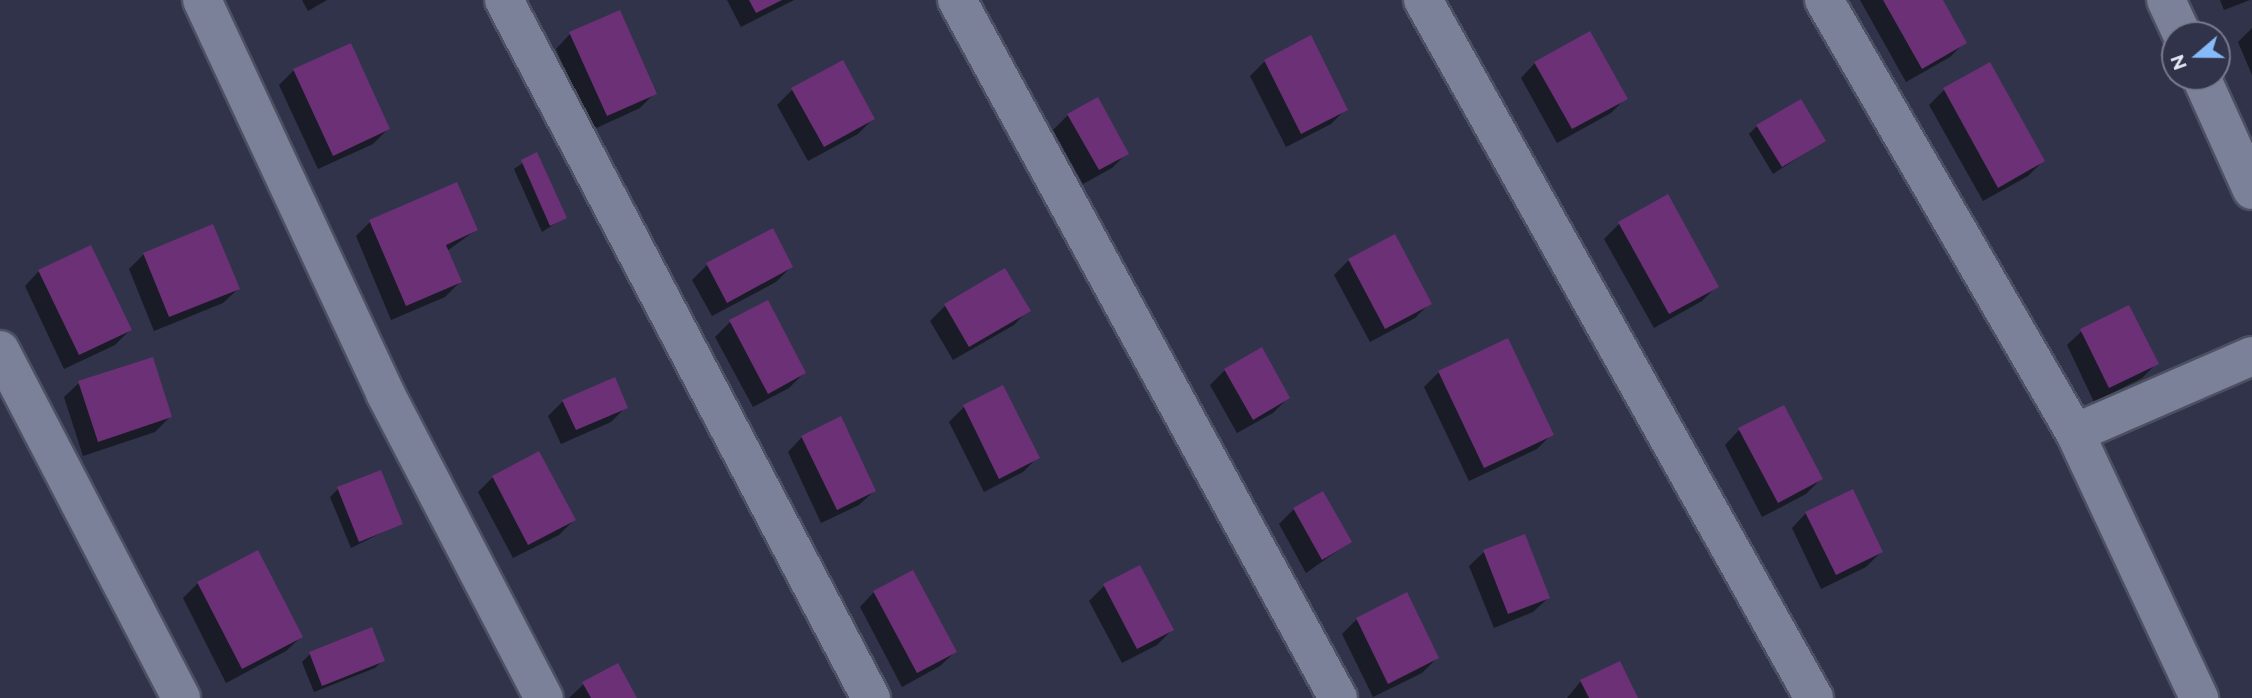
<!DOCTYPE html>
<html>
<head>
<meta charset="utf-8">
<style>
	body { margin:0 }
	#map { position:relative; width:2252px; height:698px; overflow:hidden; background:#303349; font-family:Raleway,sans-serif }
	div>[style] { position:absolute }
	.shadow>* { inset:0; background:#0007 }
	.building>* { inset:0; background:#6c3076 }
	.roads { filter:drop-shadow(2px 0 #4d5062) drop-shadow(-2px 0 #4d5062) drop-shadow(0 2px #4d5062) drop-shadow(0 -2px #4d5062) }
	.minor>* { height:38px; margin:-19px; padding:0 19px; transform-origin:19px; border-radius:19px; background:#7c819a }
	span { translate:-50% -50%; white-space:nowrap; text-align:center; line-height:1.15; -webkit-text-stroke:7px #303349; paint-order:stroke }
	.north { position:absolute; left:2161px; top:21px; width:70px; height:70px; box-sizing:border-box; background:#303349; border:2px solid #787b8e; border-radius:50%; rotate:250deg; font-size:19px; font-weight:700; line-height:28px; text-align:center; color:#e5e8f6 }
	.north::after { content:''; display:block; margin:auto; width:24px; height:32px; background:#85bbfb; clip-path:polygon(50% 0,100% 100%,50% 72%,0 100%) }
</style>
</head>
<body>
<div id="map">
	<div class="shadow">
		<i style="clip-path:polygon(302px 0,327px 0,308px 11px)"></i>
		<i style="clip-path:polygon(727px 0,794px 0,741px 27px)"></i>
		<i style="clip-path:polygon(1860px 0,1941px 0,1965px 42px,1950px 57px,1906px 82px)"></i>
		<i style="clip-path:polygon(2220px 0,2250px 0,2224px 10px)"></i>
		<i style="clip-path:polygon(2252px 28px,2252px 75px,2238px 42px)"></i>
		<i style="clip-path:polygon(570px 34px,655px 93px,640px 108px,592px 130px,556px 49px)"></i>
		<i style="clip-path:polygon(1310px 38px,1346px 109px,1331px 124px,1286px 147px,1250px 76px,1265px 61px)"></i>
		<i style="clip-path:polygon(1535px 63px,1625px 99px,1611px 113px,1557px 143px,1521px 78px)"></i>
		<i style="clip-path:polygon(1989px 64px,2043px 161px,2028px 176px,1983px 201px,1929px 105px,1944px 90px)"></i>
		<i style="clip-path:polygon(294px 70px,388px 129px,373px 144px,318px 169px,279px 85px)"></i>
		<i style="clip-path:polygon(792px 90px,873px 119px,858px 134px,808px 161px,777px 105px)"></i>
		<i style="clip-path:polygon(1068px 115px,1127px 153px,1112px 168px,1083px 184px,1053px 130px)"></i>
		<i style="clip-path:polygon(1757px 126px,1824px 141px,1773px 174px,1749px 134px)"></i>
		<i style="clip-path:polygon(536px 154px,564px 218px,542px 232px,514px 169px)"></i>
		<i style="clip-path:polygon(1667px 197px,1717px 286px,1702px 301px,1654px 328px,1604px 239px,1619px 224px)"></i>
		<i style="clip-path:polygon(370px 222px,476px 230px,447px 251px,460px 282px,445px 297px,391px 320px,356px 236px)"></i>
		<i style="clip-path:polygon(772px 231px,791px 267px,776px 282px,712px 316px,692px 280px,707px 265px)"></i>
		<i style="clip-path:polygon(144px 254px,238px 289px,223px 303px,154px 331px,129px 269px)"></i>
		<i style="clip-path:polygon(1349px 260px,1430px 303px,1415px 318px,1370px 342px,1334px 275px)"></i>
		<i style="clip-path:polygon(39px 271px,130px 330px,115px 345px,64px 369px,25px 286px)"></i>
		<i style="clip-path:polygon(945px 306px,1028px 310px,1014px 325px,953px 360px,930px 321px)"></i>
		<i style="clip-path:polygon(730px 322px,804px 373px,789px 388px,753px 407px,715px 337px)"></i>
		<i style="clip-path:polygon(2082px 331px,2157px 363px,2142px 378px,2094px 402px,2067px 345px)"></i>
		<i style="clip-path:polygon(1225px 370px,1288px 398px,1273px 413px,1237px 433px,1210px 385px)"></i>
		<i style="clip-path:polygon(1439px 372px,1552px 434px,1537px 449px,1469px 481px,1424px 387px)"></i>
		<i style="clip-path:polygon(79px 383px,170px 417px,155px 432px,83px 456px,64px 397px)"></i>
		<i style="clip-path:polygon(1002px 387px,1038px 457px,1023px 472px,984px 492px,949px 422px,964px 407px)"></i>
		<i style="clip-path:polygon(563px 401px,626px 407px,611px 422px,561px 444px,548px 416px)"></i>
		<i style="clip-path:polygon(1739px 430px,1821px 479px,1806px 494px,1762px 517px,1725px 445px)"></i>
		<i style="clip-path:polygon(802px 437px,874px 491px,859px 505px,821px 523px,788px 452px)"></i>
		<i style="clip-path:polygon(380px 472px,401px 523px,351px 548px,330px 497px,338px 489px)"></i>
		<i style="clip-path:polygon(493px 477px,574px 520px,559px 535px,513px 558px,478px 492px)"></i>
		<i style="clip-path:polygon(1294px 509px,1350px 542px,1306px 573px,1279px 524px)"></i>
		<i style="clip-path:polygon(1806px 513px,1881px 552px,1866px 567px,1821px 589px,1792px 528px)"></i>
		<i style="clip-path:polygon(1484px 552px,1548px 598px,1533px 612px,1494px 628px,1469px 566px)"></i>
		<i style="clip-path:polygon(1140px 567px,1172px 630px,1157px 645px,1122px 663px,1089px 601px,1104px 586px)"></i>
		<i style="clip-path:polygon(198px 583px,301px 637px,286px 651px,226px 683px,183px 598px)"></i>
		<i style="clip-path:polygon(874px 592px,955px 652px,940px 666px,902px 687px,860px 607px)"></i>
		<i style="clip-path:polygon(1357px 619px,1437px 658px,1422px 673px,1373px 697px,1342px 634px)"></i>
		<i style="clip-path:polygon(310px 654px,383px 660px,375px 668px,314px 692px,302px 662px)"></i>
		<i style="clip-path:polygon(1581px 681px,1636px 698px,1567px 698px)"></i>
		<i style="clip-path:polygon(584px 684px,635px 698px,569px 698px)"></i>
	</div>
	<div class="building">
		<i style="clip-path:polygon(749px 0,782px 0,756px 13px)"></i>
		<i style="clip-path:polygon(1883px 0,1943px 0,1967px 43px,1922px 69px)"></i>
		<i style="clip-path:polygon(620px 10px,657px 94px,607px 116px,569px 32px)"></i>
		<i style="clip-path:polygon(1590px 31px,1628px 99px,1572px 129px,1534px 62px)"></i>
		<i style="clip-path:polygon(1311px 35px,1348px 110px,1301px 134px,1264px 60px)"></i>
		<i style="clip-path:polygon(351px 43px,390px 129px,333px 156px,293px 69px)"></i>
		<i style="clip-path:polygon(843px 60px,875px 119px,824px 147px,791px 88px)"></i>
		<i style="clip-path:polygon(1990px 62px,2045px 161px,1998px 188px,1943px 88px)"></i>
		<i style="clip-path:polygon(1098px 97px,1129px 154px,1099px 170px,1067px 114px)"></i>
		<i style="clip-path:polygon(1801px 99px,1826px 141px,1782px 167px,1756px 125px)"></i>
		<i style="clip-path:polygon(537px 152px,567px 218px,550px 226px,521px 160px)"></i>
		<i style="clip-path:polygon(457px 182px,478px 230px,446px 245px,462px 282px,406px 306px,369px 220px)"></i>
		<i style="clip-path:polygon(1668px 194px,1719px 287px,1669px 314px,1618px 222px)"></i>
		<i style="clip-path:polygon(213px 224px,240px 289px,169px 317px,143px 253px)"></i>
		<i style="clip-path:polygon(773px 228px,793px 267px,727px 303px,706px 263px)"></i>
		<i style="clip-path:polygon(1395px 234px,1432px 304px,1385px 329px,1348px 259px)"></i>
		<i style="clip-path:polygon(91px 245px,132px 330px,79px 355px,38px 270px)"></i>
		<i style="clip-path:polygon(1005px 268px,1031px 311px,969px 347px,944px 304px)"></i>
		<i style="clip-path:polygon(768px 300px,806px 373px,768px 394px,729px 320px)"></i>
		<i style="clip-path:polygon(2129px 305px,2159px 364px,2109px 388px,2080px 329px)"></i>
		<i style="clip-path:polygon(1508px 338px,1554px 435px,1484px 468px,1438px 371px)"></i>
		<i style="clip-path:polygon(1262px 347px,1290px 398px,1253px 420px,1224px 369px)"></i>
		<i style="clip-path:polygon(153px 357px,172px 417px,98px 442px,78px 381px)"></i>
		<i style="clip-path:polygon(615px 377px,628px 408px,576px 430px,562px 400px)"></i>
		<i style="clip-path:polygon(1003px 385px,1040px 458px,999px 479px,963px 405px)"></i>
		<i style="clip-path:polygon(1784px 405px,1823px 479px,1778px 503px,1738px 428px)"></i>
		<i style="clip-path:polygon(841px 416px,876px 491px,837px 510px,801px 436px)"></i>
		<i style="clip-path:polygon(539px 451px,576px 520px,528px 545px,492px 476px)"></i>
		<i style="clip-path:polygon(381px 470px,403px 524px,359px 542px,337px 487px)"></i>
		<i style="clip-path:polygon(1853px 489px,1883px 552px,1836px 575px,1805px 512px)"></i>
		<i style="clip-path:polygon(1323px 491px,1352px 542px,1322px 560px,1293px 508px)"></i>
		<i style="clip-path:polygon(1525px 534px,1550px 598px,1508px 614px,1483px 550px)"></i>
		<i style="clip-path:polygon(258px 550px,303px 637px,242px 669px,197px 582px)"></i>
		<i style="clip-path:polygon(1140px 565px,1174px 630px,1137px 649px,1103px 584px)"></i>
		<i style="clip-path:polygon(913px 570px,957px 652px,917px 673px,873px 591px)"></i>
		<i style="clip-path:polygon(1407px 592px,1439px 658px,1388px 684px,1356px 618px)"></i>
		<i style="clip-path:polygon(372px 627px,385px 661px,322px 686px,309px 652px)"></i>
		<i style="clip-path:polygon(1620px 661px,1638px 698px,1589px 698px,1580px 680px)"></i>
		<i style="clip-path:polygon(618px 663px,637px 698px,591px 698px,582px 682px)"></i>
	</div>
	<div class="roads">
		<div class="minor">
			<i style="left:202px;top:0;width:434px;rotate:65deg"></i>
			<i style="left:385px;top:393px;width:344px;rotate:62.5deg"></i>
			<i style="left:504px;top:0;width:789px;rotate:62.27deg"></i>
			<i style="left:957px;top:0;width:795px;rotate:61.37deg"></i>
			<i style="left:1423px;top:0;width:800px;rotate:60.74deg"></i>
			<i style="left:1824px;top:0;width:500px;rotate:59.9deg"></i>
			<i style="left:2075px;top:433px;width:293px;rotate:64.9deg"></i>
			<i style="left:2166px;top:0;width:38px;rotate:65deg"></i>
			<i style="left:2201px;top:77px;width:124px;rotate:65.7deg"></i>
			<i style="left:0;top:350px;width:392px;rotate:62.5deg"></i>
			<i style="left:2075px;top:433px;width:193px;rotate:-23.5deg"></i>
		</div>
	</div>
	<div class="north">N</div>
</div>
</body>
</html>
